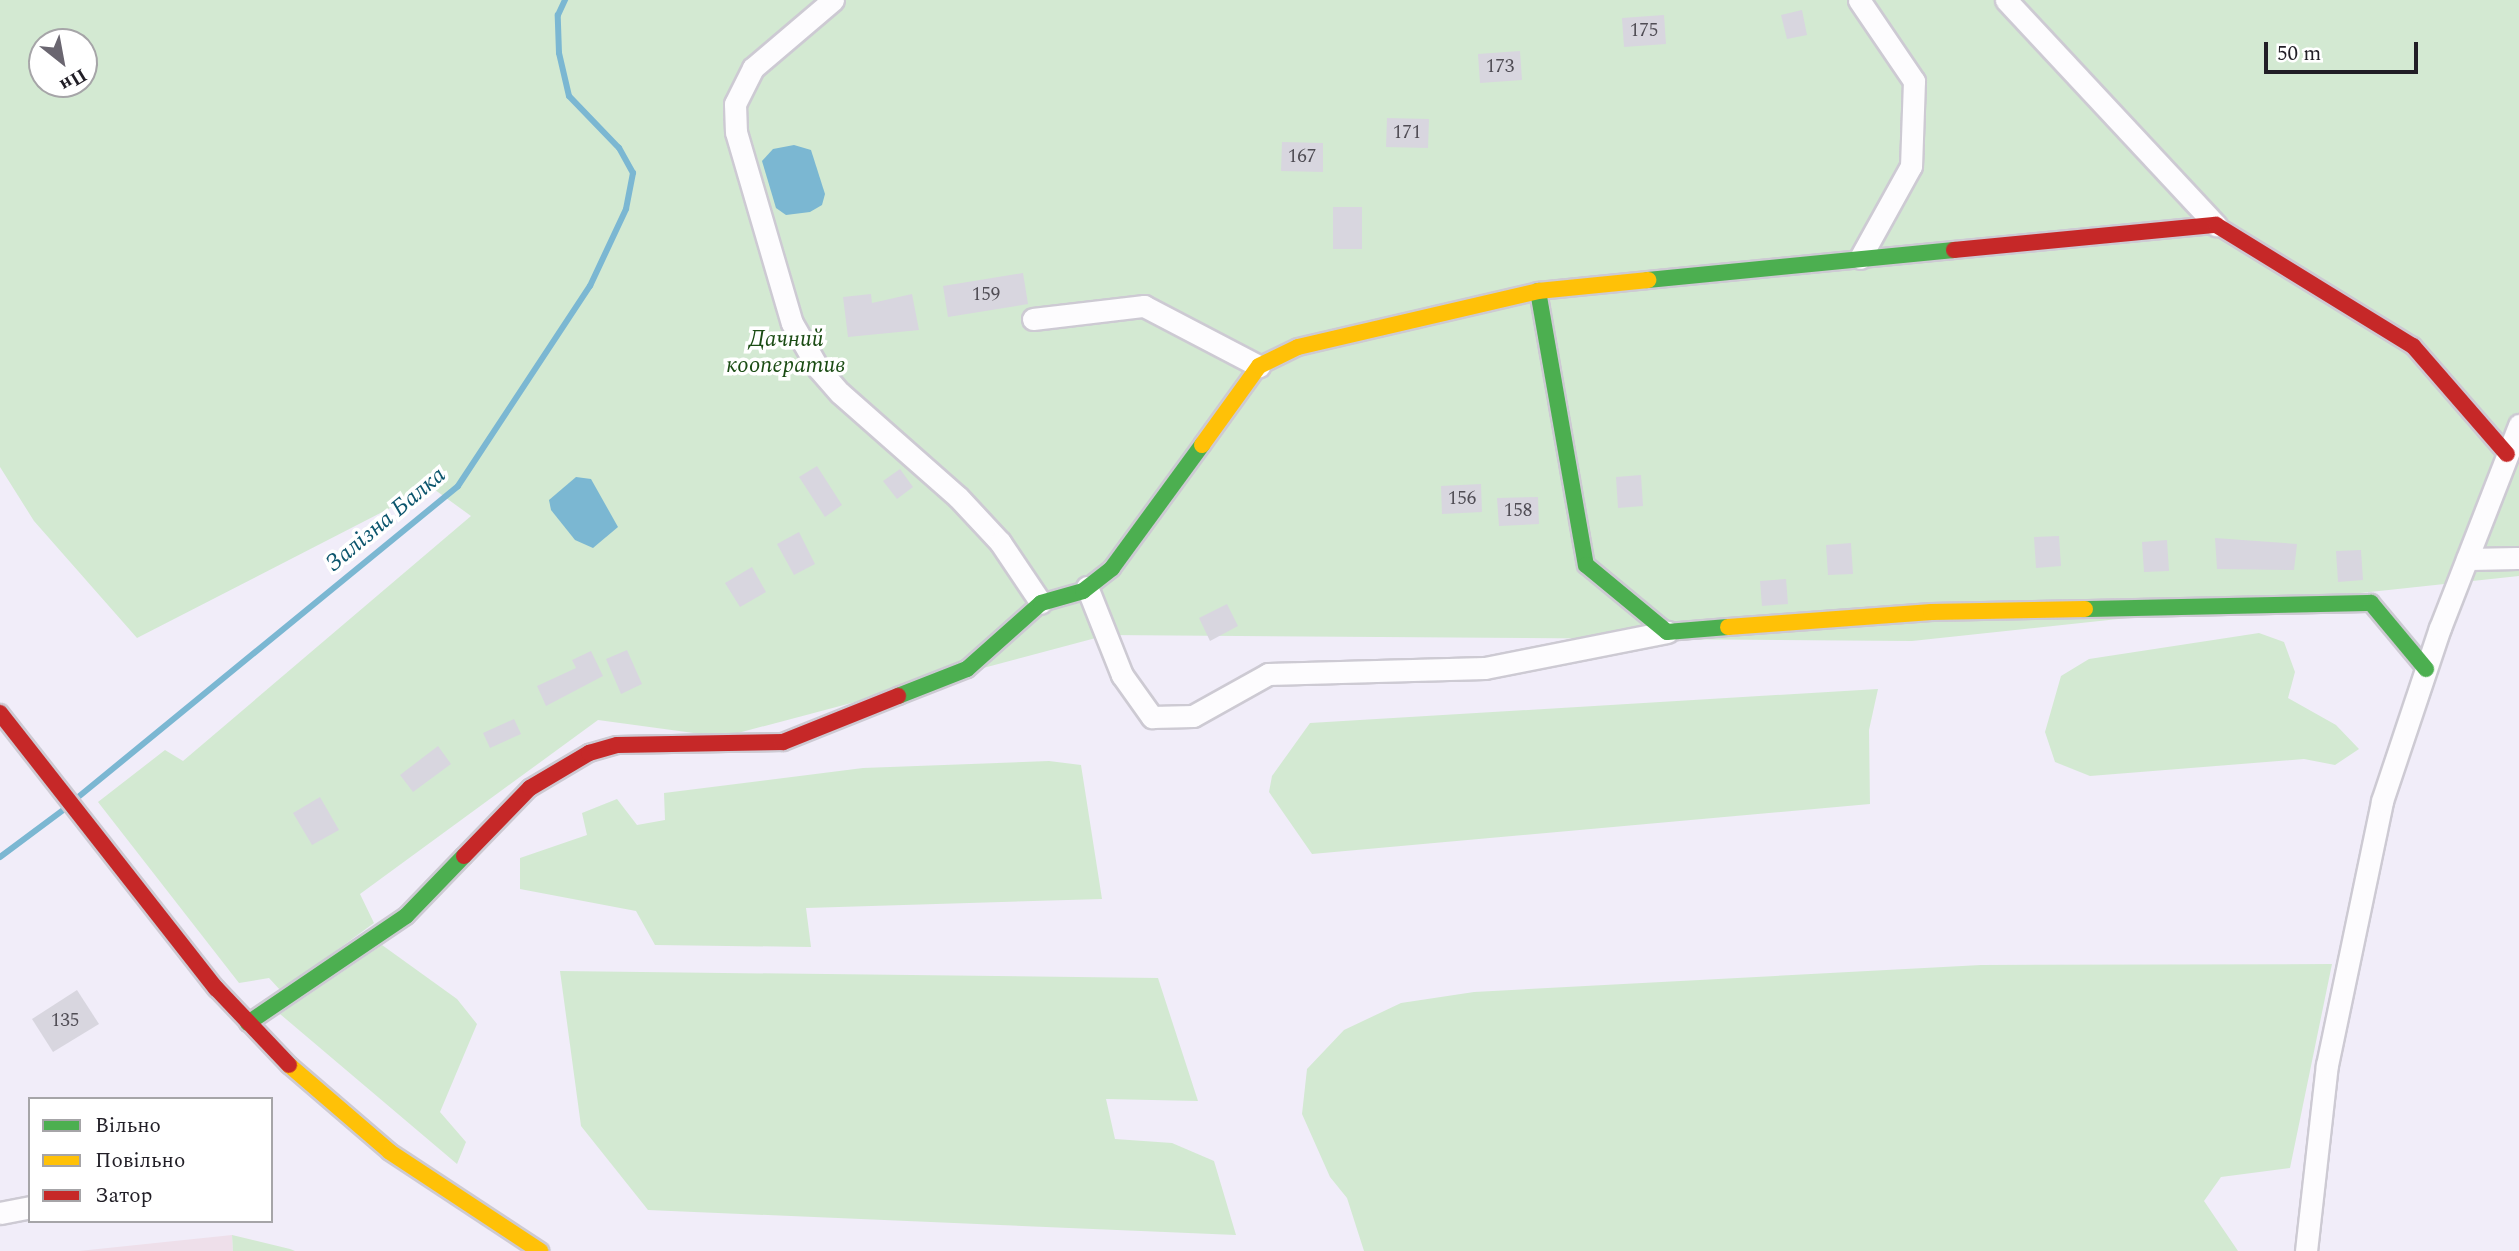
<!DOCTYPE html>
<html>
<head>
<meta charset="utf-8">
<style>
	body { margin:0 }
	#map { position:relative; width:2519px; height:1251px; overflow:hidden; background:#f1edf9; font-family:Spectral,serif }
	div>[style] { position:absolute }
	.industrial>* { inset:0; background:#eedfea }
	.green>* { inset:0; background:#d3e9d2 }
	.water>* { inset:0; background:#7bb7d2 }
	.stream>* { height:6px; margin:-3px; padding:0 3px; transform-origin:3px; border-radius:3px; background:#7bb7d2 }
	.building>* { inset:0; background:#d8d6df }
	.roads { filter:drop-shadow(2px 0 #cdcad3) drop-shadow(-2px 0 #cdcad3) drop-shadow(0 2px #cdcad3) drop-shadow(0 -2px #cdcad3) }
	.street>* { height:21px; margin:-10.5px; padding:0 10.5px; transform-origin:10.5px; border-radius:10.5px; background:#fdfcfe }
	.fast>* { height:16px; margin:-8px; padding:0 8px; transform-origin:8px; border-radius:8px; background:#4caf50 }
	.slow>* { height:16px; margin:-8px; padding:0 8px; transform-origin:8px; border-radius:8px; background:#ffc107 }
	.jam>* { height:16px; margin:-8px; padding:0 8px; transform-origin:8px; border-radius:8px; background:#c62828 }
	span { translate:-50% -50%; white-space:nowrap; text-align:center; line-height:1.15; -webkit-text-stroke:7px #fff; paint-order:stroke }
	.number-label { font-size:19px; color:#504d55 }
	.number-label span { -webkit-text-stroke-width:0 }
	.park-label { font-size:23px; color:#1b4c14; font-style:italic }
	.water-label { font-size:24px; color:#0c556d; font-style:italic }
	.legend { position:absolute; left:28px; top:1097px; width:245px; height:126px; box-sizing:border-box; background:#fff; border:2px solid #a6a5a8; margin:0; padding:9px 12px; list-style:none; font-size:21px; color:#211e26 }
	.legend li { display:flex; align-items:center; gap:14px; height:35px }
	.legend b { width:35px; border:2px solid #a6a5a8 }
	.north { position:absolute; left:28px; top:28px; width:70px; height:70px; box-sizing:border-box; background:#fff; border:2px solid #a6a5a8; border-radius:50%; rotate:149deg; font-size:19px; font-weight:700; line-height:28px; text-align:center; color:#211e26 }
	.north::after { content:''; display:block; margin:auto; width:24px; height:32px; background:#6a6670; clip-path:polygon(50% 0,100% 100%,50% 72%,0 100%) }
	.scale { position:absolute; left:2264px; top:42px; width:154px; height:32px; box-sizing:border-box; border:4px solid #211e26; border-top:0; padding-left:9px; font-size:21px; line-height:24px; white-space:nowrap; color:#211e26; -webkit-text-stroke:5px #fff; paint-order:stroke }
</style>
</head>
<body>
<div id="map">
	<div class="industrial">
		<i style="clip-path:polygon(232px 1235px,233px 1251px,79px 1251px)"></i>
	</div>
	<div class="green">
		<i style="clip-path:polygon(evenodd,0 0,2519px 0,2519px 576px,1912px 641px,1107px 635px,723px 737px,598px 720px,360px 894px,374px 923px,281px 991px,269px 978px,239px 983px,98px 802px,165px 750px,183px 761px,471px 516px,431px 487px,137px 638px,34px 521px,0 467px,0 0,42px 42px,84px 42px,84px 84px,42px 84px,42px 42px)"></i>
		<i style="clip-path:polygon(2259px 633px,2284px 642px,2295px 672px,2288px 698px,2336px 725px,2359px 749px,2335px 765px,2304px 759px,2090px 776px,2055px 762px,2045px 732px,2061px 676px,2089px 659px)"></i>
		<i style="clip-path:polygon(1878px 689px,1869px 730px,1870px 804px,1312px 854px,1269px 792px,1272px 776px,1310px 723px)"></i>
		<i style="clip-path:polygon(1049px 761px,1081px 765px,1102px 899px,806px 908px,811px 947px,655px 945px,636px 911px,520px 889px,520px 858px,587px 835px,582px 813px,617px 799px,637px 825px,665px 820px,664px 793px,863px 768px)"></i>
		<i style="clip-path:polygon(382px 945px,457px 999px,477px 1024px,440px 1112px,466px 1142px,457px 1164px,280px 1014px)"></i>
		<i style="clip-path:polygon(2332px 964px,2290px 1168px,2221px 1177px,2204px 1201px,2238px 1251px,1364px 1251px,1347px 1198px,1330px 1177px,1302px 1114px,1307px 1069px,1344px 1030px,1401px 1003px,1474px 992px,1981px 965px)"></i>
		<i style="clip-path:polygon(560px 971px,1158px 978px,1198px 1101px,1106px 1099px,1115px 1139px,1172px 1143px,1214px 1161px,1236px 1235px,648px 1210px,581px 1126px)"></i>
		<i style="clip-path:polygon(232px 1235px,290px 1249px,295px 1251px,233px 1251px)"></i>
	</div>
	<div class="water">
		<i style="clip-path:polygon(794px 145px,811px 150px,825px 194px,822px 205px,810px 212px,786px 215px,776px 208px,762px 161px,773px 149px)"></i>
		<i style="clip-path:polygon(576px 477px,591px 479px,618px 527px,593px 548px,575px 540px,551px 510px,549px 500px)"></i>
	</div>
	<div class="stream">
		<i style="left:77px;top:798px;width:492px;rotate:-39.3deg"></i>
		<i style="left:458px;top:486px;width:240px;rotate:-56.6deg"></i>
		<i style="left:590px;top:286px;width:85px;rotate:-64.9deg"></i>
		<i style="left:626px;top:209px;width:37px;rotate:-79deg"></i>
		<i style="left:633px;top:173px;width:29px;rotate:-119deg"></i>
		<i style="left:619px;top:148px;width:72px;rotate:-133.9deg"></i>
		<i style="left:569px;top:96px;width:44px;rotate:-103.1deg"></i>
		<i style="left:559px;top:53px;width:38px;rotate:-92deg"></i>
		<i style="left:558px;top:15px;width:17px;rotate:-65deg"></i>
		<i style="left:0;top:857px;width:79px;rotate:-36.7deg"></i>
	</div>
	<div class="building">
		<i style="clip-path:polygon(1802px 10px,1807px 35px,1787px 39px,1781px 15px)"></i>
		<i style="clip-path:polygon(1664px 15px,1666px 44px,1624px 47px,1622px 18px)"></i>
		<i style="clip-path:polygon(1520px 51px,1522px 80px,1480px 83px,1478px 54px)"></i>
		<i style="clip-path:polygon(1387px 118px,1429px 119px,1428px 148px,1386px 147px)"></i>
		<i style="clip-path:polygon(1282px 142px,1323px 143px,1323px 172px,1281px 171px)"></i>
		<i style="clip-path:polygon(1333px 207px,1362px 207px,1362px 249px,1333px 249px)"></i>
		<i style="clip-path:polygon(1023px 273px,1028px 304px,948px 317px,943px 286px)"></i>
		<i style="clip-path:polygon(871px 294px,872px 303px,912px 294px,919px 330px,848px 337px,843px 297px)"></i>
		<i style="clip-path:polygon(817px 466px,842px 505px,825px 517px,799px 477px)"></i>
		<i style="clip-path:polygon(900px 469px,913px 487px,897px 499px,883px 481px)"></i>
		<i style="clip-path:polygon(1641px 475px,1643px 506px,1618px 508px,1616px 477px)"></i>
		<i style="clip-path:polygon(1481px 484px,1482px 512px,1442px 514px,1441px 486px)"></i>
		<i style="clip-path:polygon(1538px 497px,1539px 524px,1499px 526px,1497px 498px)"></i>
		<i style="clip-path:polygon(799px 532px,815px 564px,794px 575px,777px 544px)"></i>
		<i style="clip-path:polygon(2059px 536px,2061px 566px,2036px 568px,2034px 537px)"></i>
		<i style="clip-path:polygon(2215px 538px,2297px 544px,2294px 570px,2217px 569px)"></i>
		<i style="clip-path:polygon(2167px 540px,2169px 571px,2144px 572px,2142px 542px)"></i>
		<i style="clip-path:polygon(1851px 543px,1853px 574px,1828px 575px,1826px 545px)"></i>
		<i style="clip-path:polygon(2361px 550px,2363px 580px,2338px 582px,2336px 551px)"></i>
		<i style="clip-path:polygon(752px 567px,766px 592px,740px 607px,725px 583px)"></i>
		<i style="clip-path:polygon(1786px 579px,1788px 604px,1762px 606px,1760px 581px)"></i>
		<i style="clip-path:polygon(1227px 604px,1238px 626px,1210px 641px,1199px 618px)"></i>
		<i style="clip-path:polygon(627px 650px,642px 684px,621px 694px,606px 659px)"></i>
		<i style="clip-path:polygon(591px 651px,603px 676px,546px 706px,537px 686px,576px 668px,572px 660px)"></i>
		<i style="clip-path:polygon(514px 719px,521px 734px,490px 748px,483px 733px)"></i>
		<i style="clip-path:polygon(438px 746px,451px 764px,413px 792px,400px 775px)"></i>
		<i style="clip-path:polygon(320px 797px,339px 830px,312px 845px,293px 813px)"></i>
		<i style="clip-path:polygon(77px 990px,99px 1024px,53px 1052px,32px 1019px)"></i>
	</div>
	<div class="roads">
		<div class="street">
			<i style="left:833px;top:0;width:105px;rotate:139.6deg"></i>
			<i style="left:753px;top:68px;width:40px;rotate:116.6deg"></i>
			<i style="left:735px;top:104px;width:28px;rotate:88deg"></i>
			<i style="left:736px;top:132px;width:199px;rotate:73.7deg"></i>
			<i style="left:792px;top:323px;width:52px;rotate:60deg"></i>
			<i style="left:818px;top:368px;width:33px;rotate:49deg"></i>
			<i style="left:840px;top:393px;width:157px;rotate:41.4deg"></i>
			<i style="left:958px;top:497px;width:62px;rotate:47deg"></i>
			<i style="left:1000px;top:542px;width:73px;rotate:56.1deg"></i>
			<i style="left:1859px;top:0;width:98px;rotate:55.8deg"></i>
			<i style="left:1914px;top:81px;width:85px;rotate:92deg"></i>
			<i style="left:1911px;top:166px;width:105px;rotate:119deg"></i>
			<i style="left:2006px;top:0;width:308px;rotate:47deg"></i>
			<i style="left:1033px;top:319px;width:112px;rotate:-6.7deg"></i>
			<i style="left:1144px;top:306px;width:130px;rotate:27.6deg"></i>
			<i style="left:2467px;top:559px;width:52px;rotate:-1.1deg"></i>
			<i style="left:1087px;top:587px;width:95px;rotate:68.3deg"></i>
			<i style="left:1122px;top:675px;width:52px;rotate:54.5deg"></i>
			<i style="left:1152px;top:717px;width:41px;rotate:-1.4deg"></i>
			<i style="left:1193px;top:716px;width:86px;rotate:-29.2deg"></i>
			<i style="left:1268px;top:674px;width:217px;rotate:-1.6deg"></i>
			<i style="left:1485px;top:668px;width:186px;rotate:-11.2deg"></i>
			<i style="left:0;top:1213px;width:31px;rotate:-11deg"></i>
			<i style="left:2306px;top:1251px;width:187px;rotate:-83.6deg"></i>
			<i style="left:2327px;top:1065px;width:270px;rotate:-78.2deg"></i>
			<i style="left:2382px;top:801px;width:182px;rotate:-71.5deg"></i>
			<i style="left:2440px;top:628px;width:218px;rotate:-68.7deg"></i>
		</div>
		<div class="fast">
			<i style="left:1648px;top:280px;width:307px;rotate:-5.6deg"></i>
			<i style="left:1538px;top:291px;width:278px;rotate:80.1deg"></i>
			<i style="left:1586px;top:565px;width:105px;rotate:39.6deg"></i>
			<i style="left:1667px;top:632px;width:61px;rotate:-4.7deg"></i>
			<i style="left:2085px;top:609px;width:286px;rotate:-1.2deg"></i>
			<i style="left:2371px;top:603px;width:86px;rotate:50.2deg"></i>
			<i style="left:898px;top:696px;width:74px;rotate:-21.4deg"></i>
			<i style="left:967px;top:669px;width:99px;rotate:-41.7deg"></i>
			<i style="left:1041px;top:603px;width:44px;rotate:-15.9deg"></i>
			<i style="left:1083px;top:591px;width:37px;rotate:-38deg"></i>
			<i style="left:1112px;top:568px;width:152px;rotate:-53.8deg"></i>
			<i style="left:248px;top:1023px;width:191px;rotate:-34.1deg"></i>
			<i style="left:406px;top:916px;width:83px;rotate:-46deg"></i>
		</div>
		<div class="slow">
			<i style="left:1202px;top:445px;width:97px;rotate:-54.2deg"></i>
			<i style="left:1259px;top:366px;width:43px;rotate:-26deg"></i>
			<i style="left:1298px;top:347px;width:246px;rotate:-13.1deg"></i>
			<i style="left:1538px;top:291px;width:111px;rotate:-5.7deg"></i>
			<i style="left:1728px;top:627px;width:204px;rotate:-4.2deg"></i>
			<i style="left:1931px;top:612px;width:154px;rotate:-1.1deg"></i>
			<i style="left:289px;top:1065px;width:133px;rotate:40.7deg"></i>
			<i style="left:390px;top:1152px;width:180px;rotate:33.4deg"></i>
		</div>
		<div class="jam">
			<i style="left:1954px;top:250px;width:263px;rotate:-5.5deg"></i>
			<i style="left:2216px;top:225px;width:231px;rotate:31.6deg"></i>
			<i style="left:2413px;top:346px;width:143px;rotate:49deg"></i>
			<i style="left:0;top:713px;width:350px;rotate:51.9deg"></i>
			<i style="left:216px;top:988px;width:106px;rotate:46.5deg"></i>
			<i style="left:464px;top:856px;width:95px;rotate:-45.9deg"></i>
			<i style="left:530px;top:788px;width:69px;rotate:-30.7deg"></i>
			<i style="left:589px;top:753px;width:29px;rotate:-16deg"></i>
			<i style="left:617px;top:745px;width:166px;rotate:-1deg"></i>
			<i style="left:783px;top:742px;width:124px;rotate:-21.8deg"></i>
		</div>
	</div>
	<div class="number-label">
		<span style="left:1644px;top:31px">175</span>
		<span style="left:1500px;top:67px">173</span>
		<span style="left:1407px;top:133px">171</span>
		<span style="left:1302px;top:157px">167</span>
		<span style="left:986px;top:295px">159</span>
		<span style="left:1462px;top:499px">156</span>
		<span style="left:1518px;top:511px">158</span>
		<span style="left:65px;top:1021px">135</span>
	</div>
	<div class="park-label">
		<span style="left:786px;top:353px">Дачний<br>кооператив</span>
	</div>
	<div class="water-label">
		<span style="left:386px;top:520px;rotate:-40deg">Залізна Балка</span>
	</div>
	<ul class="legend">
	<li><b style="height:9px;background:#4caf50"></b>Вільно</li>
	<li><b style="height:9px;background:#ffc107"></b>Повільно</li>
	<li><b style="height:9px;background:#c62828"></b>Затор</li>
	</ul>
	<div class="north">Пн</div>
	<div class="scale">50 m</div>
</div>
</body>
</html>
